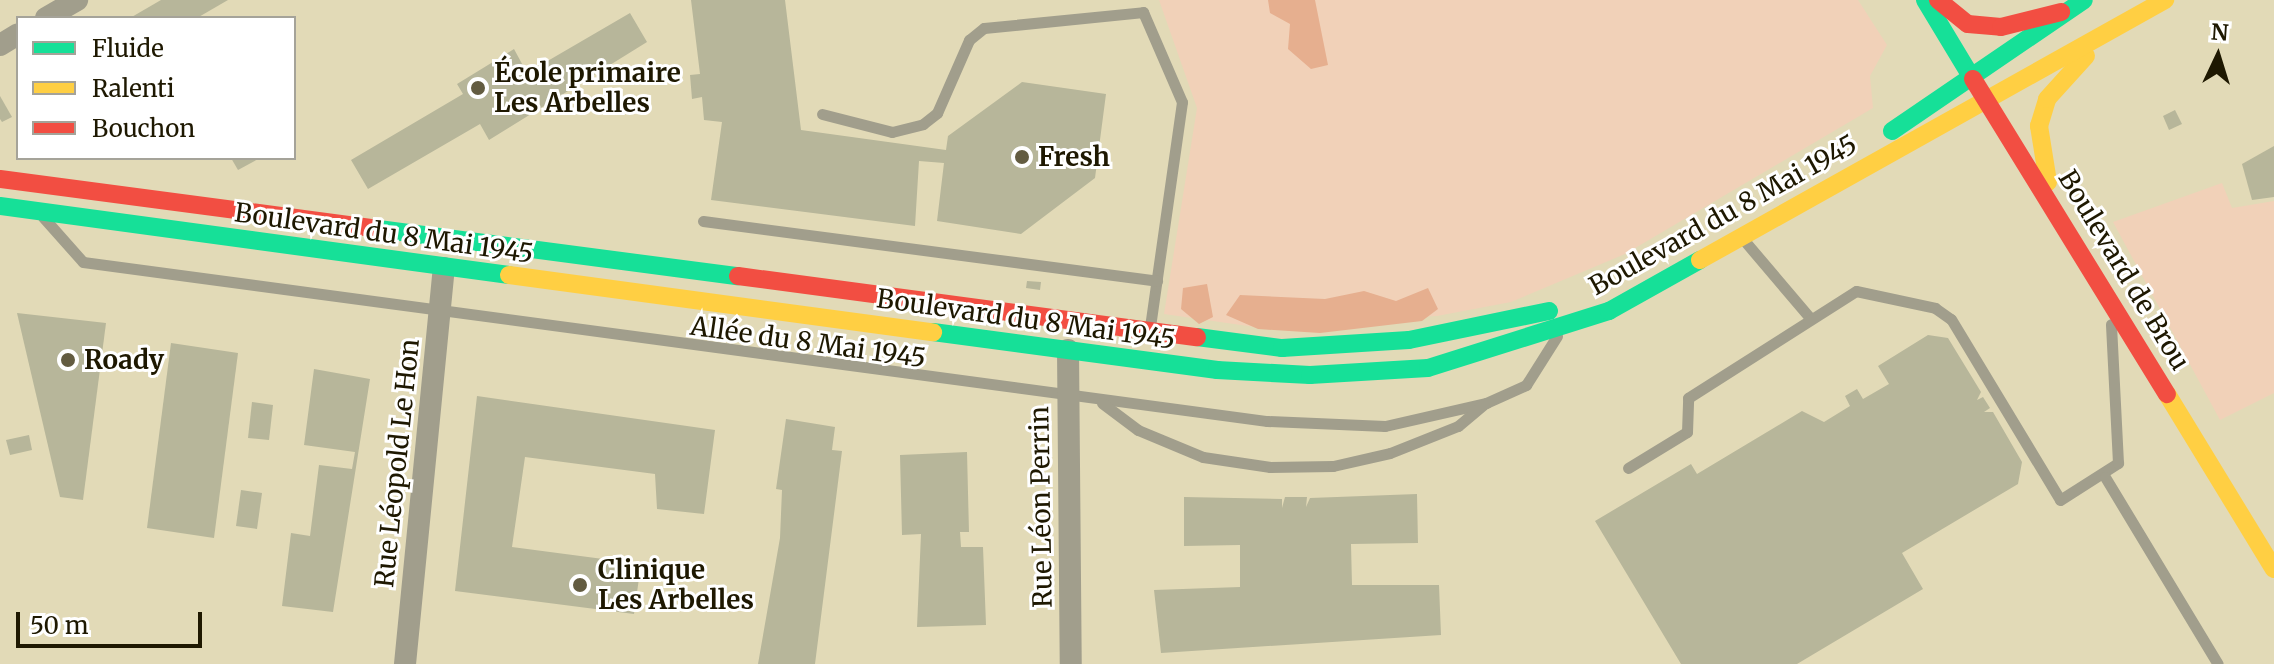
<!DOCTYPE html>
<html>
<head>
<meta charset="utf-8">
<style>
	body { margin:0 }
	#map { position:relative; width:2274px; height:664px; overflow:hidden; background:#e2dab7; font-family:Merriweather,serif }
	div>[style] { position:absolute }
	.green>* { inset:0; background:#f1d1b8 }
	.forest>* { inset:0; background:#e6af8f }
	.building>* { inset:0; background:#b7b69a }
	.lane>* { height:11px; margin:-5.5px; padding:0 5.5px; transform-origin:5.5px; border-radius:5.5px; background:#a19e8c }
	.street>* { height:22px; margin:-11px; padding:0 11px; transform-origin:11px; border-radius:11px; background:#a19e8c }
	.fast>* { height:18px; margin:-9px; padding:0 9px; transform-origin:9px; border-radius:9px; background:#16e098 }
	.slow>* { height:18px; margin:-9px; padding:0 9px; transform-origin:9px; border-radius:9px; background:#ffcf43 }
	.jam>* { height:18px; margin:-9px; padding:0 9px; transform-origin:9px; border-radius:9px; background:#f24e42 }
	.dots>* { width:22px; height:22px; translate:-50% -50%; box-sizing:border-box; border:4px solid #fff; border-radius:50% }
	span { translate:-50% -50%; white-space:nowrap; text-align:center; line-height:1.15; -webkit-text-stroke:6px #fff; paint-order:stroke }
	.poi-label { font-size:26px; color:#1e1801; font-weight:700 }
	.left { translate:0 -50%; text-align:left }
	.street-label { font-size:26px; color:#1e1801 }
	.legend { position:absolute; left:16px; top:16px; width:280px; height:144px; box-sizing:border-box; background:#fff; border:2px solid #a5a399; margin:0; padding:10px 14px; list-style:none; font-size:24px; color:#1e1801 }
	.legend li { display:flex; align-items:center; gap:16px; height:40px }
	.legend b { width:40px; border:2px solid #a5a399 }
	.north { position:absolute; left:2178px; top:16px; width:80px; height:80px; -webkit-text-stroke:6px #fff; paint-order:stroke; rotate:4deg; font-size:22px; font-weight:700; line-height:32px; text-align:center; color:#1e1801 }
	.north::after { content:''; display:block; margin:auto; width:28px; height:36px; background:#1e1801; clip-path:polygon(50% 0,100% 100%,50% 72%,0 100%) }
	.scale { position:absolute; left:16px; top:612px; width:186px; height:36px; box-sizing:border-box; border:4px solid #1e1801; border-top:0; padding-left:10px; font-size:24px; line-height:28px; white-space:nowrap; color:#1e1801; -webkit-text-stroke:6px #fff; paint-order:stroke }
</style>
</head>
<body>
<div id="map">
	<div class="green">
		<i style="clip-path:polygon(1159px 0,1858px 0,1887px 45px,1870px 76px,1873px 108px,1625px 254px,1511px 302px,1437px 316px,1255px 327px,1164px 314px,1197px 108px)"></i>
		<i style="clip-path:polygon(2222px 183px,2232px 208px,2274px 201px,2274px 393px,2220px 420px,2113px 222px)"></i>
	</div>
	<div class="forest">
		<i style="clip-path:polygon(1268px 0,1315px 0,1328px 65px,1311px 69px,1288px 49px,1290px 24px,1270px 13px)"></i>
		<i style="clip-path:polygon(1207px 284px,1213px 317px,1199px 324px,1181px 309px,1183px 288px)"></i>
		<i style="clip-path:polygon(1428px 288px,1438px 309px,1422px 321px,1320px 333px,1258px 329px,1226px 315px,1240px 295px,1325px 299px,1364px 291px,1396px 301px)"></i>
	</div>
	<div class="building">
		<i style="clip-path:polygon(161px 0,228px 0,197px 18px,130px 18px)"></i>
		<i style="clip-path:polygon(691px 0,785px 0,801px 130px,946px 150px,948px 136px,1022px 82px,1106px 94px,1095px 178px,1021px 234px,937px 221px,944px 163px,919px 161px,915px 226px,711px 200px,722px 122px,704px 120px,702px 97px,692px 99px,690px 75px,700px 74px)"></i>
		<i style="clip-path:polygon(630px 13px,647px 42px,489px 140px,480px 124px,368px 189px,351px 160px,463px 94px,457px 84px,514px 49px,527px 73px)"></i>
		<i style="clip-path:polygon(0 96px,12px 117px,2px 122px,0 119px)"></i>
		<i style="clip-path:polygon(2175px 110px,2182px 124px,2169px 130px,2163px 116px)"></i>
		<i style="clip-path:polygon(2274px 146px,2274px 197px,2252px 200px,2242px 164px)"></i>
		<i style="clip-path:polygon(231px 158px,260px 158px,238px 170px)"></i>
		<i style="clip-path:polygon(1027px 281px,1041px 282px,1040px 290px,1026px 288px)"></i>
		<i style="clip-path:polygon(17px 313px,106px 323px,83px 500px,60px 497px)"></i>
		<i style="clip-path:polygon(1928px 335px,1948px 338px,1981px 392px,1977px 400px,1983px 397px,1990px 408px,1984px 412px,1993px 412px,2022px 462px,2018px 484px,1902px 553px,1923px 589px,1797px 664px,1681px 664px,1595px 521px,1691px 464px,1697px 474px,1802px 411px,1824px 422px,1850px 406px,1845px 396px,1857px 389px,1863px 399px,1889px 384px,1878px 366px)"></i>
		<i style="clip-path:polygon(171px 343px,238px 353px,214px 538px,147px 528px)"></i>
		<i style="clip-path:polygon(314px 369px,370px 379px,333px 612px,282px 606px,291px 533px,310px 536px,319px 465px,352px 469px,355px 452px,304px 445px)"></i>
		<i style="clip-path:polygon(477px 396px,715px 430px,704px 514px,657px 509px,655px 474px,525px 457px,512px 547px,641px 564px,634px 614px,455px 591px)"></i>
		<i style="clip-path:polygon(252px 402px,273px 405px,269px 440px,248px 438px)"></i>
		<i style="clip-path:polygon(786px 419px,835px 427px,832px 450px,842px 451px,815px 664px,758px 664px,780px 538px,782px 490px,776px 489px)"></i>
		<i style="clip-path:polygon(29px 435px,32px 450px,10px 455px,6px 440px)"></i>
		<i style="clip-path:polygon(967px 452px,969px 532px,960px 532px,961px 547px,983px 547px,986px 625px,917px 627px,921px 534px,902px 535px,900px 455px)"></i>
		<i style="clip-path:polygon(241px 490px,262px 493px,257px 529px,236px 526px)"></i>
		<i style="clip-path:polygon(1417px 494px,1418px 543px,1351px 544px,1352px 585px,1439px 585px,1441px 635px,1161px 653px,1154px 590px,1240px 587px,1240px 545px,1184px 546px,1184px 497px,1282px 499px,1282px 508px,1285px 497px,1307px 497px,1306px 507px,1310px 498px)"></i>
	</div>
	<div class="lane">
		<i style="left:822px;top:114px;width:72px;rotate:14.4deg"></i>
		<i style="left:892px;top:132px;width:32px;rotate:-14deg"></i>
		<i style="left:923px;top:124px;width:18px;rotate:-38deg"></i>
		<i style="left:937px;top:113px;width:80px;rotate:-66.3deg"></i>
		<i style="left:969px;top:40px;width:19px;rotate:-39deg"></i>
		<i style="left:984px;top:28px;width:160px;rotate:-5.7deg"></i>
		<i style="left:1143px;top:12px;width:98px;rotate:66.6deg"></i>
		<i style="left:1182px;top:102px;width:226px;rotate:98.1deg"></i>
		<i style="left:43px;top:217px;width:60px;rotate:48.4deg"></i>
		<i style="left:83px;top:262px;width:1195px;rotate:7.65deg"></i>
		<i style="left:1267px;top:421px;width:118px;rotate:2.4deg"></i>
		<i style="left:1385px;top:426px;width:104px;rotate:-12.8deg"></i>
		<i style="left:1486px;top:403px;width:44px;rotate:-24.2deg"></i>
		<i style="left:1526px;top:385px;width:58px;rotate:-57.7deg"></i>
		<i style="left:703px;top:221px;width:458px;rotate:7.5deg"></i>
		<i style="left:1743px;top:239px;width:104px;rotate:49.7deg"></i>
		<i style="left:1102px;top:403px;width:45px;rotate:36.9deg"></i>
		<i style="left:1138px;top:430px;width:70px;rotate:22.6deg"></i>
		<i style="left:1203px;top:457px;width:68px;rotate:8.5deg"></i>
		<i style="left:1270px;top:467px;width:63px;rotate:-0.9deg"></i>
		<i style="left:1333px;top:466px;width:58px;rotate:-12.8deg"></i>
		<i style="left:1390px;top:453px;width:73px;rotate:-21.7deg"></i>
		<i style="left:1458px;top:426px;width:33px;rotate:-40deg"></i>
		<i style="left:1628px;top:468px;width:69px;rotate:-31.4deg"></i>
		<i style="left:1687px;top:432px;width:34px;rotate:-88deg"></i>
		<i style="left:1688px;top:398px;width:199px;rotate:-32.5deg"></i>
		<i style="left:1856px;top:291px;width:81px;rotate:12.1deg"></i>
		<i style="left:1935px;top:308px;width:19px;rotate:35deg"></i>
		<i style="left:1951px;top:319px;width:211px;rotate:58.9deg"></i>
		<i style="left:2060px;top:500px;width:69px;rotate:-32.5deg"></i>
		<i style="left:2118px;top:463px;width:139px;rotate:-92.9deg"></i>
		<i style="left:2105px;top:477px;width:218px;rotate:58.9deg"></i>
	</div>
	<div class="street">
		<i style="left:46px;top:18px;width:36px;rotate:-30deg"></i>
		<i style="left:0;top:45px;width:21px;rotate:-31deg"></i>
		<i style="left:1068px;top:350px;width:314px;rotate:89.5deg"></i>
		<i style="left:405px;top:664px;width:398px;rotate:-84.4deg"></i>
	</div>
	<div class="fast">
		<i style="left:1925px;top:0;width:85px;rotate:58.9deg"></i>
		<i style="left:1892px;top:131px;width:232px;rotate:-34.3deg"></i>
		<i style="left:0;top:206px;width:514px;rotate:7.72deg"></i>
		<i style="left:371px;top:228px;width:370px;rotate:7.5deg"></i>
		<i style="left:933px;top:332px;width:287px;rotate:7.6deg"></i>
		<i style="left:1217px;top:370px;width:93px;rotate:3.1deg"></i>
		<i style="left:1310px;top:375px;width:118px;rotate:-3.4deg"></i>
		<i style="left:1428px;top:368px;width:190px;rotate:-17.5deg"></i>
		<i style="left:1609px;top:311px;width:104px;rotate:-29.3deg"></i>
		<i style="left:1197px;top:337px;width:86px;rotate:7.4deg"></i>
		<i style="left:1282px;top:348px;width:127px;rotate:-3.6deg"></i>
		<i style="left:1409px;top:340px;width:143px;rotate:-11.7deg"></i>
	</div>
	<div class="slow">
		<i style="left:2048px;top:182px;width:57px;rotate:-99.1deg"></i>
		<i style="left:2039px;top:126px;width:28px;rotate:-73deg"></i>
		<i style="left:2047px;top:99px;width:58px;rotate:-47.8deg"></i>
		<i style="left:1700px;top:260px;width:533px;rotate:-29.21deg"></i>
		<i style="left:509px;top:275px;width:428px;rotate:7.7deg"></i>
		<i style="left:2167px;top:394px;width:205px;rotate:58.6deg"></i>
	</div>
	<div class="jam">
		<i style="left:1938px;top:0;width:38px;rotate:39deg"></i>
		<i style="left:1968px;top:24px;width:33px;rotate:5deg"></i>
		<i style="left:2001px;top:27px;width:62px;rotate:-14deg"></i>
		<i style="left:1973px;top:79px;width:370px;rotate:58.4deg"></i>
		<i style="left:0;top:179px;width:374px;rotate:7.5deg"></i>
		<i style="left:738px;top:276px;width:463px;rotate:7.6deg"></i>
	</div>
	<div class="dots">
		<i style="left:478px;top:88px;background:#635c41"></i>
		<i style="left:1022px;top:157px;background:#635c41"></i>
		<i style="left:68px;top:360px;background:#635c41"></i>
		<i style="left:580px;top:585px;background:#635c41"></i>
	</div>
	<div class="poi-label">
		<span class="left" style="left:494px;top:88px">École primaire<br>Les Arbelles</span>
		<span class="left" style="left:1038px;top:157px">Fresh</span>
		<span class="left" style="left:84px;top:360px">Roady</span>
		<span class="left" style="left:598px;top:585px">Clinique<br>Les Arbelles</span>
	</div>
	<div class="street-label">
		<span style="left:1723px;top:215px;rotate:-29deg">Boulevard du 8 Mai 1945</span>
		<span style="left:384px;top:233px;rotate:8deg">Boulevard du 8 Mai 1945</span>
		<span style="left:2124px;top:270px;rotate:59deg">Boulevard de Brou</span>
		<span style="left:1026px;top:319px;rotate:8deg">Boulevard du 8 Mai 1945</span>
		<span style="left:808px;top:342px;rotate:8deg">Allée du 8 Mai 1945</span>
		<span style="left:397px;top:463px;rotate:-84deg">Rue Léopold Le Hon</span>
		<span style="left:1041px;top:507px;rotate:-91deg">Rue Léon Perrin</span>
	</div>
	<ul class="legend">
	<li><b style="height:10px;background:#16e098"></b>Fluide</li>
	<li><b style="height:10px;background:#ffcf43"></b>Ralenti</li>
	<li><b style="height:10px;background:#f24e42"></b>Bouchon</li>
	</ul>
	<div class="north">N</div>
	<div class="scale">50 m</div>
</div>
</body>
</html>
